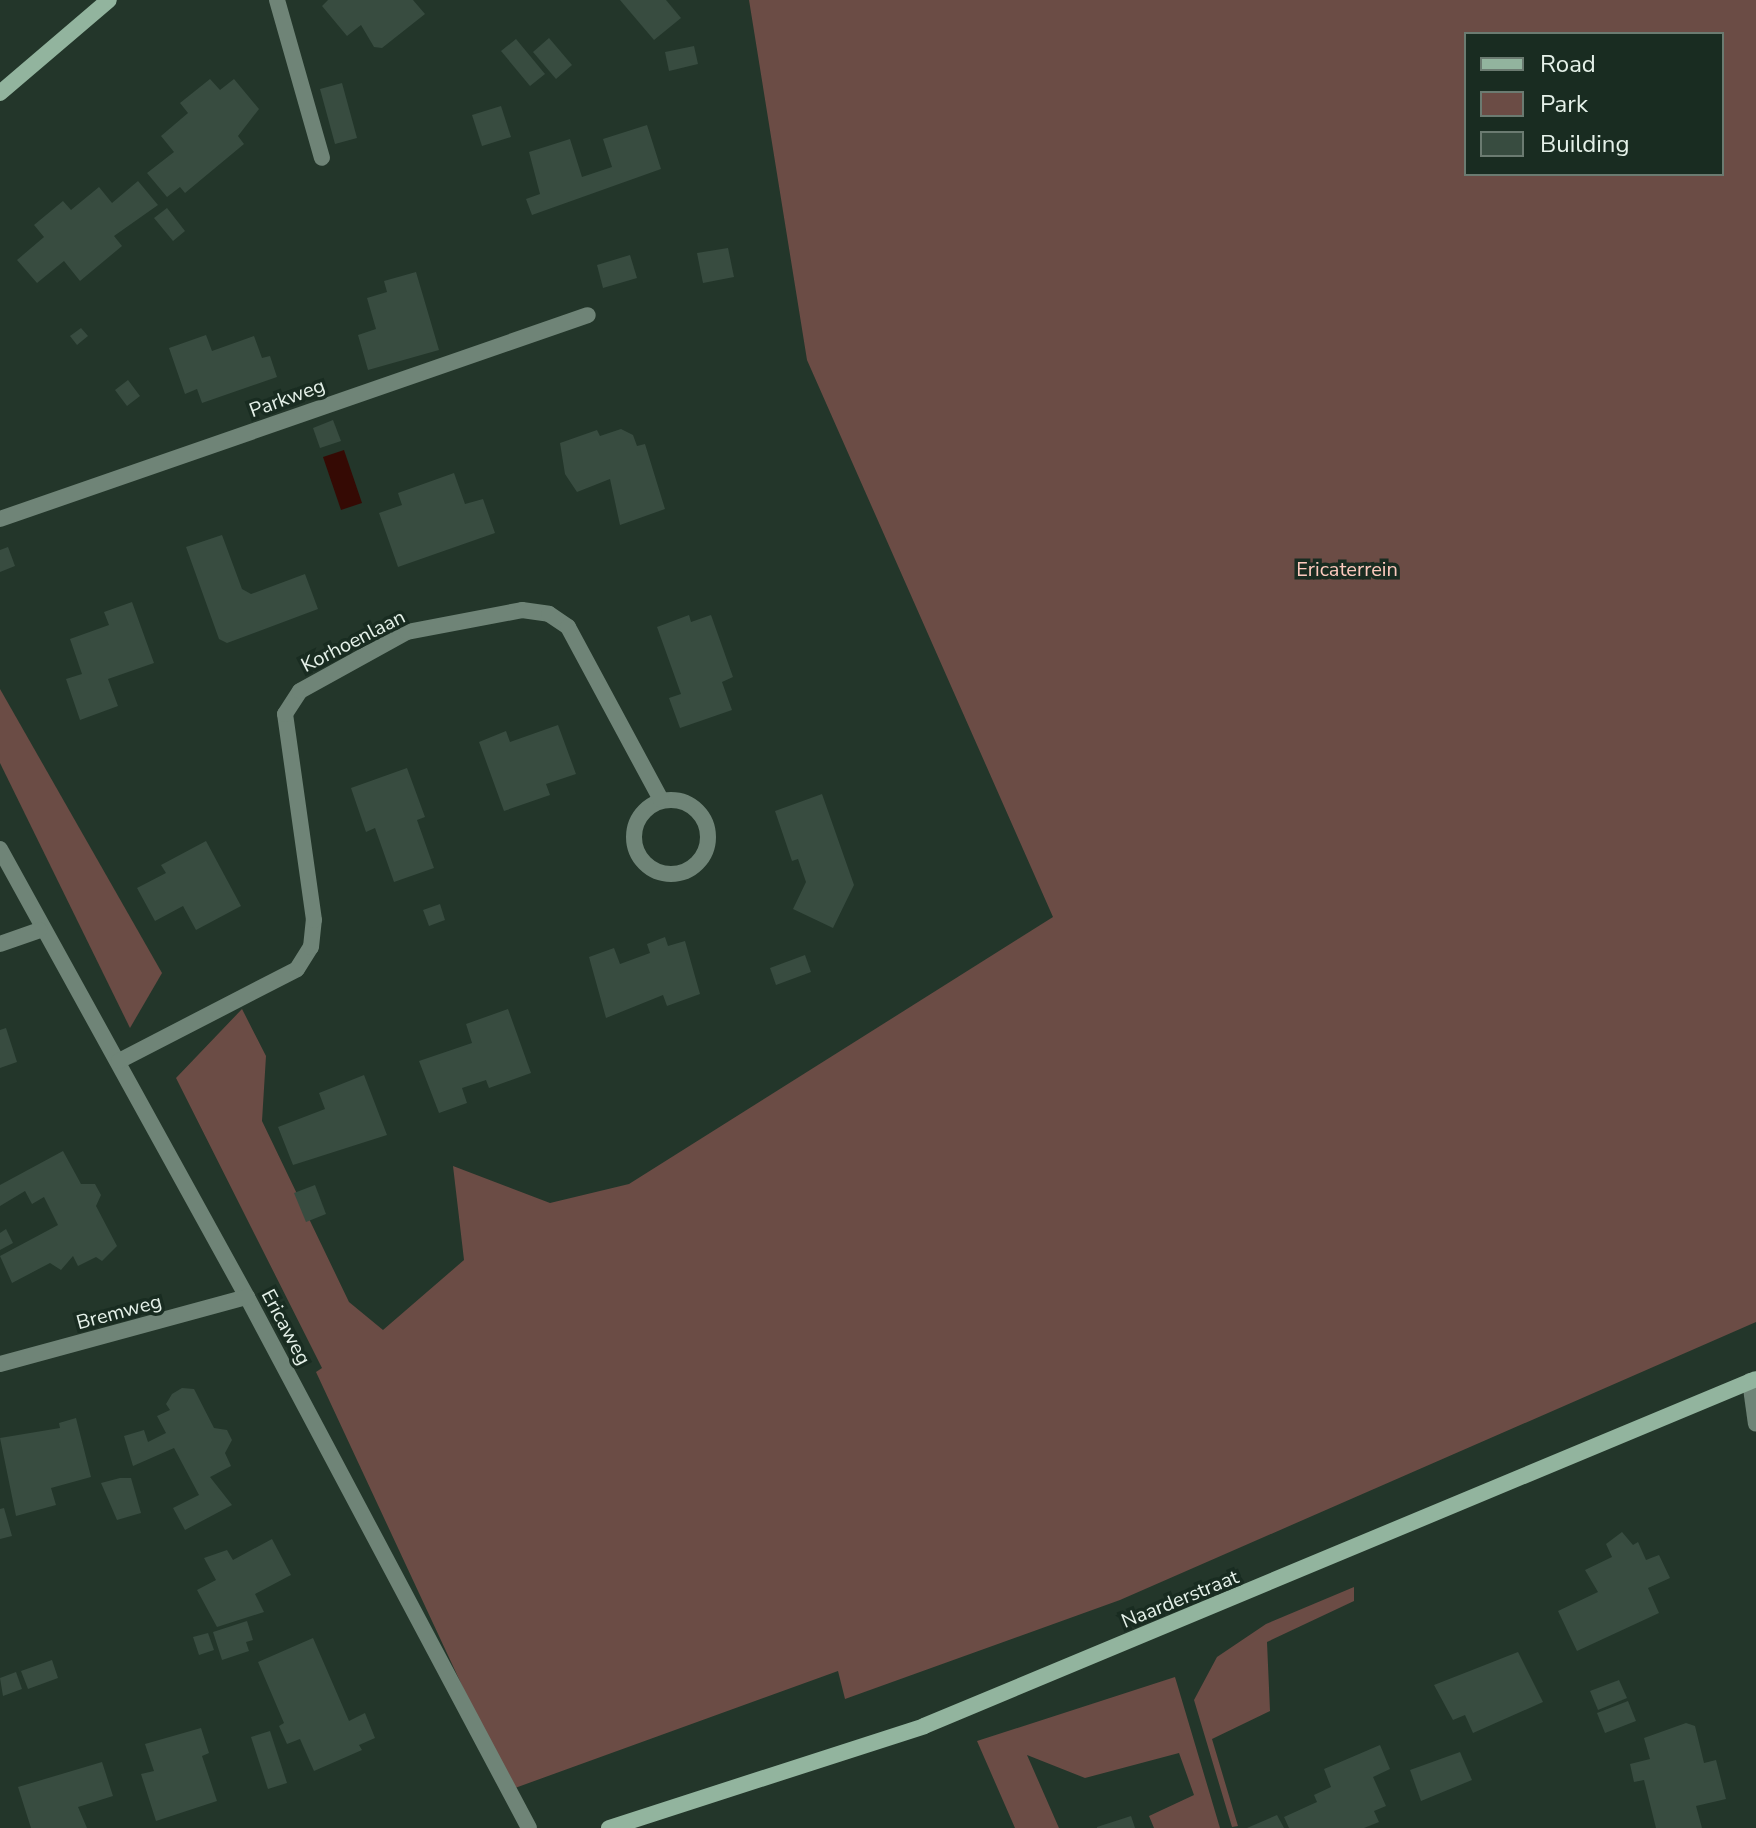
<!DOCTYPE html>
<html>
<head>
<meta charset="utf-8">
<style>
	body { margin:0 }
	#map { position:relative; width:1756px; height:1828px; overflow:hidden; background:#23362a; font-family:"Nunito Sans",sans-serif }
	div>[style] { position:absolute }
	.green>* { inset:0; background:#6b4c45 }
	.water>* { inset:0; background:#350a04 }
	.building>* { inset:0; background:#384c40 }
	.street>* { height:16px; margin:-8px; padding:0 8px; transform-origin:8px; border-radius:8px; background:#6f8477 }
	.street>.ring { margin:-8px; padding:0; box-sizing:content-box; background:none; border:16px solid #6f8477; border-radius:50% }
	.secondary>* { height:16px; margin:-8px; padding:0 8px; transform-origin:8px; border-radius:8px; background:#92b49e }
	span { translate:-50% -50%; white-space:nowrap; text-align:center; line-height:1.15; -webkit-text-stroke:7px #192c21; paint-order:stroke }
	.street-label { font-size:20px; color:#e5f1e9 }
	.park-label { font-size:20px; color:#fdcabe }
	.legend { position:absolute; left:1464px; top:32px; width:260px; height:144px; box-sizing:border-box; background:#192c21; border:2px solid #6b7b71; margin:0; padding:10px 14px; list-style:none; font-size:24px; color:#e5f1e9 }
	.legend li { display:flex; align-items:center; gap:16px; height:40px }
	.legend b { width:40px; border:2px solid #6b7b71 }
</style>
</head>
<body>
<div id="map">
	<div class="green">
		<i style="clip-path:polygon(evenodd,749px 0,1756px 0,1756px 1322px,1120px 1600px,845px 1699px,838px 1671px,515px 1788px,507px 1782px,316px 1372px,322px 1368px,176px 1078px,242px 1009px,266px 1056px,262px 1121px,349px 1302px,383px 1330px,464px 1260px,453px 1166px,550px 1203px,629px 1184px,1053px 917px,807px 360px,749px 0,1466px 34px,1722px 34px,1722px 174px,1466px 174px,1466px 34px)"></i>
		<i style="clip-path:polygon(0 689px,162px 973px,130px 1028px,0 763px)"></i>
		<i style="clip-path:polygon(1354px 1587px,1354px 1601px,1267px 1642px,1270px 1711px,1212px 1739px,1238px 1826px,1232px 1827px,1194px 1700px,1217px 1657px,1266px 1624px)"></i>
		<i style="clip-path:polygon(1175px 1677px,1220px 1828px,1154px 1828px,1149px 1816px,1194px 1795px,1179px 1753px,1085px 1778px,1027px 1755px,1059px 1828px,1015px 1828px,977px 1741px)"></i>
	</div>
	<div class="water">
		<i style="clip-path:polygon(344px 450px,362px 503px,341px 510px,323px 457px)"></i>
	</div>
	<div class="building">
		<i style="clip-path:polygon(328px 0,413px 0,425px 14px,382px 48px,374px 47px,361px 25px,347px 36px,322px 6px)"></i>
		<i style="clip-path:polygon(620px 0,666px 0,681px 18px,654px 40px)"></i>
		<i style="clip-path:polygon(549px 38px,572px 65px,556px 79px,533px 52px)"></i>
		<i style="clip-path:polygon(516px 39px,545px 74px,530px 86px,501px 51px)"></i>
		<i style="clip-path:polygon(694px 46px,698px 64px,669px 71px,665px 52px)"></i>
		<i style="clip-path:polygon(210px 79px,220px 90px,234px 79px,259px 109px,238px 136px,244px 144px,185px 193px,180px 187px,167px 197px,147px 173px,174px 152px,161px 136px,188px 113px,180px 103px)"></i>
		<i style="clip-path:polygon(342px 83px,357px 138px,335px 144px,320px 89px)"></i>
		<i style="clip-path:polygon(501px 106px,511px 137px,482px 146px,472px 115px)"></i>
		<i style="clip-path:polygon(647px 125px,661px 169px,532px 215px,526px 199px,540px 194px,529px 152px,570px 139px,582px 177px,612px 167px,603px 139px)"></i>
		<i style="clip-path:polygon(138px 181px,158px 205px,114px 236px,122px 246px,80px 281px,64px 261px,37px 283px,17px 260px,44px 237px,34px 225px,63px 201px,71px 210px,99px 187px,112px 203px)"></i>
		<i style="clip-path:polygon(167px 208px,185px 231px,173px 241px,154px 218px)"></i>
		<i style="clip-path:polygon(728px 248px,734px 277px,703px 283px,697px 253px)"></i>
		<i style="clip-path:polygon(630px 255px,637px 278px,603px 288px,597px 265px)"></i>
		<i style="clip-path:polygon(416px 272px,439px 350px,368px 370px,358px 335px,376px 329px,367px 298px,387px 292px,384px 281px)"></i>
		<i style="clip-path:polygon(81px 328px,88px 336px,77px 345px,70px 336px)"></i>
		<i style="clip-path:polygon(206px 335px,212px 351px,254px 336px,262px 358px,270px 356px,277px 377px,202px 403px,197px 389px,185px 394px,169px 348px)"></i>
		<i style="clip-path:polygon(128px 380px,140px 396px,127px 406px,115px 390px)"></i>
		<i style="clip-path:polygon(333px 420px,341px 441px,320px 448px,313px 428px)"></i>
		<i style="clip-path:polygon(621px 429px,633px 435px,637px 446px,645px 444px,665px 509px,620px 525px,610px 479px,577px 492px,565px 474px,560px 443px,597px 430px,600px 436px)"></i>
		<i style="clip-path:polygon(454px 473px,465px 504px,483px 499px,495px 533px,398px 567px,379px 513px,402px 505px,398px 493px)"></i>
		<i style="clip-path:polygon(222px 535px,242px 589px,251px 594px,305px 574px,318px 609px,227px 643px,219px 639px,186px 547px)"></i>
		<i style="clip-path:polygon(8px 547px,15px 566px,0 572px,0 550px)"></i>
		<i style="clip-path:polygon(132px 602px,154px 663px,108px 679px,118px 706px,80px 720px,66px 679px,82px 674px,70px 639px,109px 625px,104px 612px)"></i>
		<i style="clip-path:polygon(689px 615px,691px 622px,711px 615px,733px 677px,722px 682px,732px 710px,680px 728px,669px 698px,681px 694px,657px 627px)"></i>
		<i style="clip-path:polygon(558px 725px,576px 774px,546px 784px,550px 795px,504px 811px,479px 742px,506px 731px,510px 742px)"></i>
		<i style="clip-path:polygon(407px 768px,425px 817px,417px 820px,434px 868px,394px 882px,375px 828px,366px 832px,351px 788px)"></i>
		<i style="clip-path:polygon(822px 794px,854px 885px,833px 928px,793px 909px,806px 882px,798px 859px,792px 861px,775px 811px)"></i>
		<i style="clip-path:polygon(206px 841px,241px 906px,196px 930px,183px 906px,155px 921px,137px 888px,166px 873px,161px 865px)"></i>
		<i style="clip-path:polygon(440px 904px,445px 920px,429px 926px,423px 910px)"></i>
		<i style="clip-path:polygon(665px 937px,668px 946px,685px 941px,700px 994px,667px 1006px,663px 995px,606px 1018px,589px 957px,614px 948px,620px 964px,650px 953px,647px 944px)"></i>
		<i style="clip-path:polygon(805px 955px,811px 972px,776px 985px,770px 968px)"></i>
		<i style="clip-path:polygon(508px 1009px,531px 1073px,489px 1088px,486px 1080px,462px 1088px,467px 1103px,439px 1113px,419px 1061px,472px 1043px,466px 1024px)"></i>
		<i style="clip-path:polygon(6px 1028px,17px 1062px,0 1068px,0 1030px)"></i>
		<i style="clip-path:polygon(364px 1075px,387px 1135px,293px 1165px,278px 1127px,325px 1109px,319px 1093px)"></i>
		<i style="clip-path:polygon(63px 1151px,81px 1184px,95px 1184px,101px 1195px,96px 1206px,117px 1246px,102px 1261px,96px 1257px,78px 1266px,73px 1256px,61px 1270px,50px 1263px,12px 1283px,0 1256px,58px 1225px,44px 1197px,32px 1204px,25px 1191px,0 1206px,0 1185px)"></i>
		<i style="clip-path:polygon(315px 1185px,326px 1214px,306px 1222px,294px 1193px)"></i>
		<i style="clip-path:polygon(6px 1229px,13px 1243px,0 1250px,0 1233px)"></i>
		<i style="clip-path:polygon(182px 1388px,194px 1389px,214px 1428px,227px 1430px,232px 1440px,225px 1453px,231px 1466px,210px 1477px,232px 1505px,185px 1530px,173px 1508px,199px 1495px,174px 1448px,133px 1466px,124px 1436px,144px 1430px,148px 1442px,166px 1433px,157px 1416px,170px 1410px,166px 1404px,172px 1394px)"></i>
		<i style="clip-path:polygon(76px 1418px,91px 1477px,51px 1488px,56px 1505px,16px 1516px,0 1438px,60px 1428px,59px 1423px)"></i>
		<i style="clip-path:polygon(120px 1478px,131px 1478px,141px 1513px,117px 1520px,101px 1483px)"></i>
		<i style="clip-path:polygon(4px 1508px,12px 1536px,0 1539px,0 1509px)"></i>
		<i style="clip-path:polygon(1622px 1532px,1633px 1545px,1638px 1542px,1646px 1560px,1659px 1555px,1670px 1578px,1648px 1588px,1659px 1613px,1577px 1651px,1558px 1611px,1598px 1592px,1585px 1570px,1612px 1557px,1606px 1544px)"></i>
		<i style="clip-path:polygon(272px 1539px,291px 1575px,255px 1594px,264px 1612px,217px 1627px,197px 1590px,216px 1580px,204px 1558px,227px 1550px,233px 1560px)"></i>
		<i style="clip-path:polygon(247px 1621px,253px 1640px,246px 1642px,249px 1651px,222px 1660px,213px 1632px)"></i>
		<i style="clip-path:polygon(208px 1633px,214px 1650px,199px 1655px,193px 1637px)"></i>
		<i style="clip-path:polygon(313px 1638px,349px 1721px,365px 1713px,375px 1738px,359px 1745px,362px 1750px,314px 1771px,300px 1739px,287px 1744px,279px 1726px,284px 1723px,258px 1662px)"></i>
		<i style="clip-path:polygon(1518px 1652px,1543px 1702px,1473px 1733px,1465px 1715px,1453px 1720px,1434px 1685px)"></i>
		<i style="clip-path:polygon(52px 1660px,58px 1678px,28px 1689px,21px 1671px)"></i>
		<i style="clip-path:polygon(16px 1672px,22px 1689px,3px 1696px,0 1678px)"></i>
		<i style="clip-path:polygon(1619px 1680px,1627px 1698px,1598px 1710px,1590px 1691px)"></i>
		<i style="clip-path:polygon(1628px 1701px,1636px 1721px,1605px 1733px,1597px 1713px)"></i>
		<i style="clip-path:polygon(1686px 1723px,1695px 1726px,1704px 1763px,1716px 1760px,1726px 1799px,1696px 1806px,1702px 1828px,1656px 1828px,1644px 1780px,1634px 1782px,1630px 1764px,1650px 1759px,1644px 1738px)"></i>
		<i style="clip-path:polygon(201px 1728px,209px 1753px,202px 1756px,217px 1801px,156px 1821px,141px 1774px,154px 1771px,145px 1744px)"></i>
		<i style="clip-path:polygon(270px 1731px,287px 1783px,268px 1789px,251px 1737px)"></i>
		<i style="clip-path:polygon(1380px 1745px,1390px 1769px,1373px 1777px,1386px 1806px,1374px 1811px,1379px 1822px,1364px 1828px,1289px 1828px,1284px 1817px,1317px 1802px,1314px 1795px,1331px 1787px,1324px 1769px)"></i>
		<i style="clip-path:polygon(1460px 1752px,1472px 1780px,1421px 1801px,1410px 1770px)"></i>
		<i style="clip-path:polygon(102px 1762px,113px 1796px,78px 1807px,87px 1828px,31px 1828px,18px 1787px)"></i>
		<i style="clip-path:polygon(1277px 1815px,1284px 1828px,1247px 1828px)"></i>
		<i style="clip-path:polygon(1131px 1816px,1135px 1828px,1097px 1828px,1097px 1827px)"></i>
	</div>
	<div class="street">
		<i style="left:277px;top:0;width:164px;rotate:74.1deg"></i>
		<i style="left:0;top:519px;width:622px;rotate:-19.13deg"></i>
		<i class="ring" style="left:634px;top:800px;width:58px;height:58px"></i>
		<i style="left:0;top:849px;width:512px;rotate:61.13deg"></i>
		<i style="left:247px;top:1297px;width:601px;rotate:62.03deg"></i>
		<i style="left:0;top:944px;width:42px;rotate:-19.3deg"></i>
		<i style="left:119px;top:1061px;width:200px;rotate:-27.3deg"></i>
		<i style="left:297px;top:969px;width:26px;rotate:-58deg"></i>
		<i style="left:311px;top:947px;width:27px;rotate:-84deg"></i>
		<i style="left:314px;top:920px;width:208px;rotate:-98deg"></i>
		<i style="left:285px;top:714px;width:27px;rotate:-57deg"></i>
		<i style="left:300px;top:691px;width:122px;rotate:-28.9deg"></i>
		<i style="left:407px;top:632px;width:117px;rotate:-10.8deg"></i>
		<i style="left:522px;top:610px;width:27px;rotate:8deg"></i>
		<i style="left:549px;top:614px;width:23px;rotate:34deg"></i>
		<i style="left:568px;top:627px;width:196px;rotate:61.7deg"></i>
		<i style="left:0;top:1364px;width:256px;rotate:-15.2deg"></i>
		<i style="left:1750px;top:1381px;width:43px;rotate:82.1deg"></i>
	</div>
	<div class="secondary">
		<i style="left:0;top:93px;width:143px;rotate:-40.5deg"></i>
		<i style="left:609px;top:1828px;width:331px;rotate:-17.9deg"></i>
		<i style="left:924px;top:1726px;width:901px;rotate:-22.64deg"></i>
	</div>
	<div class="street-label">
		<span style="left:287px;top:398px;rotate:-20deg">Parkweg</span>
		<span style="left:353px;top:641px;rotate:-27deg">Korhoenlaan</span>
		<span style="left:119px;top:1312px;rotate:-15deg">Bremweg</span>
		<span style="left:286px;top:1327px;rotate:62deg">Ericaweg</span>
		<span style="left:1180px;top:1599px;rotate:-22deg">Naarderstraat</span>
	</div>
	<div class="park-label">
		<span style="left:1347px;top:569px">Ericaterrein</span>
	</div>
	<ul class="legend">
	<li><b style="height:10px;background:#92b49e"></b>Road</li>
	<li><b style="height:22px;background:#6b4c45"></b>Park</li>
	<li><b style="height:22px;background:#384c40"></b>Building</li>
	</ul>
</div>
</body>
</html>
